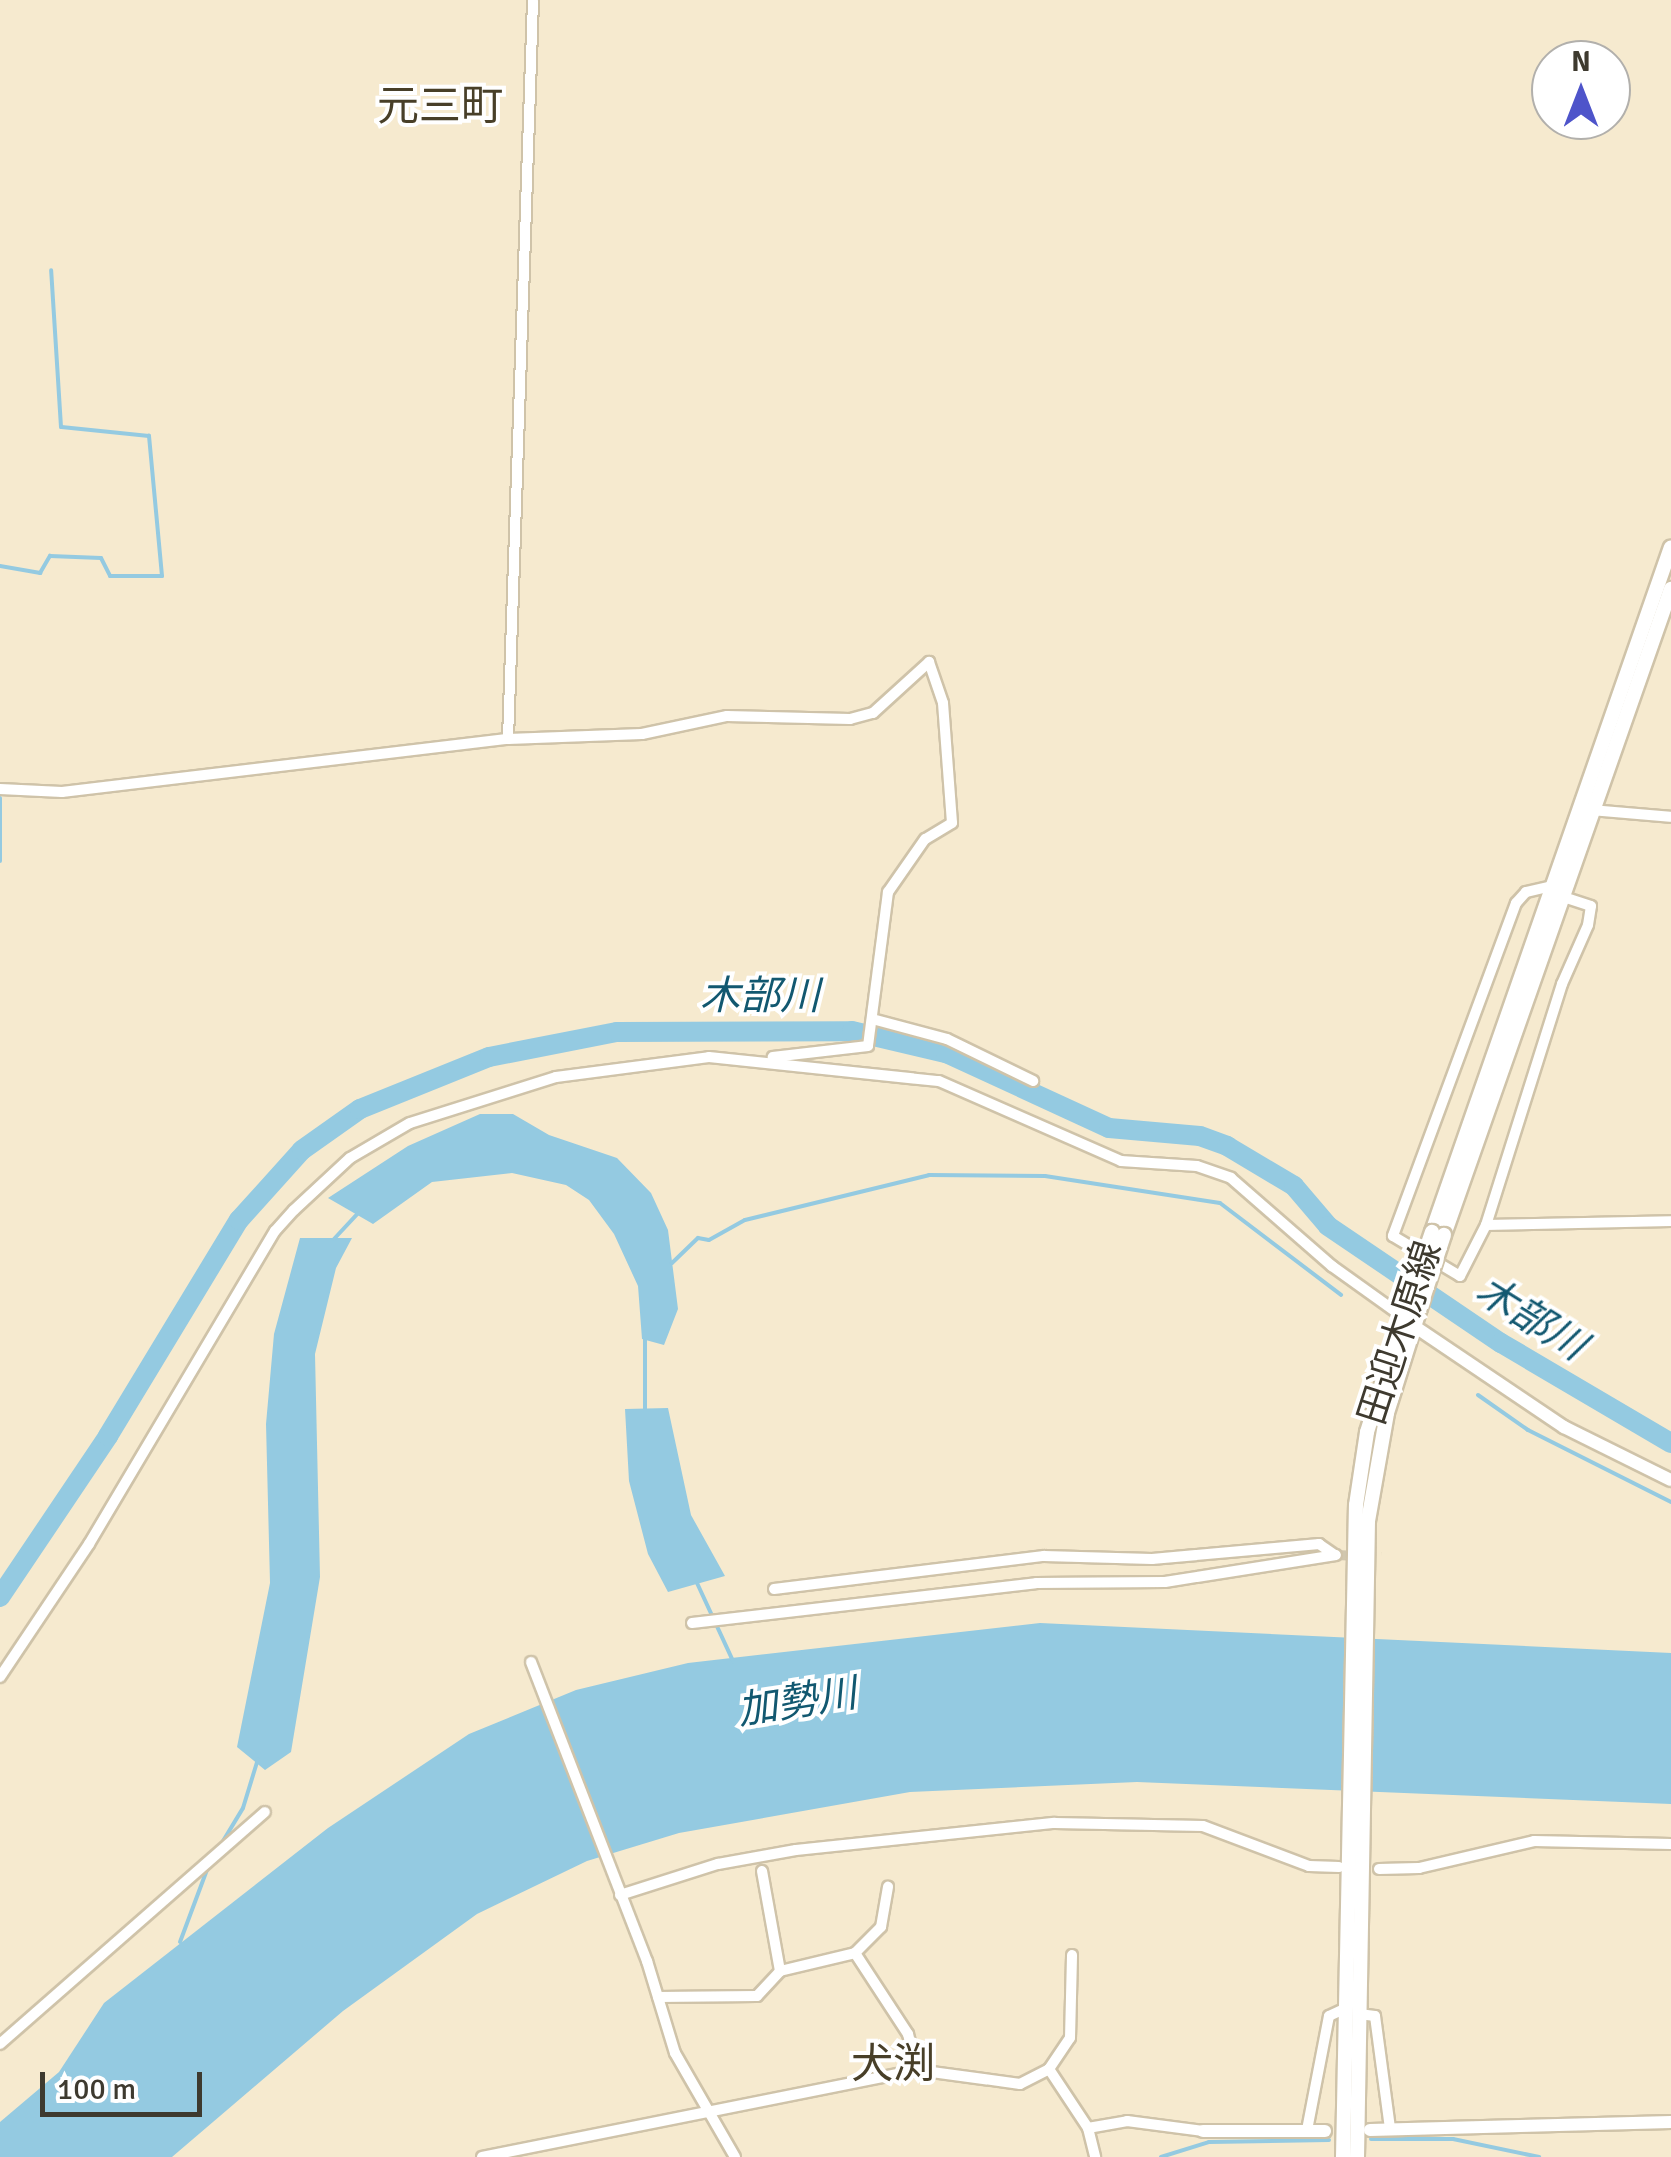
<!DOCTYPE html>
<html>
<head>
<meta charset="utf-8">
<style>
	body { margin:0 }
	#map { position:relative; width:1671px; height:2157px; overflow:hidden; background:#f6eacf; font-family:Signika,"Noto Sans JP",sans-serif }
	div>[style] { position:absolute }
	.water>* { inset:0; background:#94cae1 }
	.stream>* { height:4px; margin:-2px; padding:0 2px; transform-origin:2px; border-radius:2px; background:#94cae1 }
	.river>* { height:20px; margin:-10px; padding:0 10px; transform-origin:10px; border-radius:10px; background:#94cae1 }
	.minor-tunnel>* { height:10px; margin-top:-5px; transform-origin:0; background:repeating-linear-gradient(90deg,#d1c7af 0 10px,transparent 0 15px) }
	.roads { filter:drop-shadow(2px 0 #cfc3a9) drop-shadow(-2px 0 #cfc3a9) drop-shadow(0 2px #cfc3a9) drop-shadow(0 -2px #cfc3a9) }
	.minor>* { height:10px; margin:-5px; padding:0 5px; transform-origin:5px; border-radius:5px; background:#fff }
	.tertiary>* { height:12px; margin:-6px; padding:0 6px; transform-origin:6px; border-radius:6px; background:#fff }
	.secondary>* { height:14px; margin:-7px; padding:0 7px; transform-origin:7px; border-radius:7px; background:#fff }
	.bridges { filter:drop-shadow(2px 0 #cfc3a9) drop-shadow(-2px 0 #cfc3a9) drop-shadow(0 2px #cfc3a9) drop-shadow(0 -2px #cfc3a9) }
	.secondary-bridge>* { height:14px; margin:-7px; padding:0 7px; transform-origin:7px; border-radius:7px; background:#fff }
	span { translate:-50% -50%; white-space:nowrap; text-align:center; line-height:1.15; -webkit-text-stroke:8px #fff; paint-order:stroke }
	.street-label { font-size:38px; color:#3e3a2f }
	.water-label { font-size:40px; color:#125870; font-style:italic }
	.quarter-label { font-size:42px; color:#483f28 }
	.north { position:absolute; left:1531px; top:40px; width:100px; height:100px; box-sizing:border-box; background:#fff; border:2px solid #b2b0ac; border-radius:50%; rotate:0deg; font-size:28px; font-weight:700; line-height:40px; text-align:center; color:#3e3a2f }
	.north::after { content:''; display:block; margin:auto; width:35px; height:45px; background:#4e54ca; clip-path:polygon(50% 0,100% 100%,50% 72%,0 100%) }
	.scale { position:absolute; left:40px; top:2072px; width:162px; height:45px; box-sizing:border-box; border:5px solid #3e3a2f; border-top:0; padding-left:12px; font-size:30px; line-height:35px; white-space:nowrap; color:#3e3a2f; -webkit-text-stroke:8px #fff; paint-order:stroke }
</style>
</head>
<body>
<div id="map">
	<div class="water">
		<i style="clip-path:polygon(480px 1114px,513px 1114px,549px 1135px,617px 1158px,651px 1193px,668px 1230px,678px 1309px,664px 1345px,642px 1339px,638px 1286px,614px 1234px,589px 1200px,566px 1185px,512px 1173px,432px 1182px,373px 1224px,328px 1198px,408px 1146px)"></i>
		<i style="clip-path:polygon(300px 1238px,352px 1238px,336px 1268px,315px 1354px,320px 1577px,291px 1752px,265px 1770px,237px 1747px,270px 1583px,266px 1424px,274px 1334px)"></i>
		<i style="clip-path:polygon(668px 1408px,691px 1515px,725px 1576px,668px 1592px,648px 1554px,629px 1481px,625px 1409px)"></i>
		<i style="clip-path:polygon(1040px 1623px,1671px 1653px,1671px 1804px,1137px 1782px,910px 1792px,679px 1833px,587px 1861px,477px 1914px,343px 2011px,172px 2157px,0 2157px,0 2122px,59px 2072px,104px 2003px,328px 1828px,469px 1734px,576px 1690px,688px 1663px)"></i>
	</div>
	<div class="stream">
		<i style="left:0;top:566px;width:41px;rotate:9.9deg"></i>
		<i style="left:40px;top:573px;width:20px;rotate:-60deg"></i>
		<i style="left:50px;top:556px;width:51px;rotate:2.2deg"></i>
		<i style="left:101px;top:558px;width:20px;rotate:63deg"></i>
		<i style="left:110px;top:576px;width:52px"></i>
		<i style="left:162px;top:576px;width:141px;rotate:-95.3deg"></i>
		<i style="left:149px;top:436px;width:88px;rotate:-174.2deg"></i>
		<i style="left:61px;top:427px;width:157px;rotate:-93.6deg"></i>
		<i style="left:0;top:798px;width:63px;rotate:90deg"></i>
		<i style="left:334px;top:1239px;width:35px;rotate:-47deg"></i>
		<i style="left:672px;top:1263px;width:36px;rotate:-44deg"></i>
		<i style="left:698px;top:1238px;width:11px;rotate:10deg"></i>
		<i style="left:709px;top:1240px;width:41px;rotate:-29.1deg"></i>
		<i style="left:745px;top:1220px;width:189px;rotate:-13.7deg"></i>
		<i style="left:929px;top:1175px;width:116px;rotate:0.5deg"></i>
		<i style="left:1045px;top:1176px;width:177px;rotate:8.8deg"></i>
		<i style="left:1220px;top:1203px;width:152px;rotate:37.2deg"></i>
		<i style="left:645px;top:1338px;width:75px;rotate:90deg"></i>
		<i style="left:1478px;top:1395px;width:61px;rotate:35deg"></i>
		<i style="left:1528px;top:1430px;width:160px;rotate:26.7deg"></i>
		<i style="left:697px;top:1583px;width:86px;rotate:65.2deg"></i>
		<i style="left:220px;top:1846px;width:44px;rotate:-58.8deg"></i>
		<i style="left:243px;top:1808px;width:51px;rotate:-73deg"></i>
		<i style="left:180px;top:1942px;width:80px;rotate:-69.5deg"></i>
		<i style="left:1371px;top:2139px;width:82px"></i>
		<i style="left:1453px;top:2139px;width:88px;rotate:11.8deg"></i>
		<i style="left:1161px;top:2157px;width:50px;rotate:-17.4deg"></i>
		<i style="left:1209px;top:2142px;width:120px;rotate:-1deg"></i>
	</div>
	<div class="river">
		<i style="left:0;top:1597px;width:194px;rotate:-56.1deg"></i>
		<i style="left:108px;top:1436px;width:253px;rotate:-58.8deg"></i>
		<i style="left:239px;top:1220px;width:94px;rotate:-48deg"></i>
		<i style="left:302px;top:1150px;width:71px;rotate:-35.3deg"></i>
		<i style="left:360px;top:1109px;width:139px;rotate:-22deg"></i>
		<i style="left:489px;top:1057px;width:130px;rotate:-11.1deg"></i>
		<i style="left:617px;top:1032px;width:235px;rotate:-0.2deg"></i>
		<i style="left:852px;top:1031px;width:97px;rotate:13.2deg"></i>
		<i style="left:946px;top:1053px;width:179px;rotate:24.7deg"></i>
		<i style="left:1109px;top:1128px;width:91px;rotate:5deg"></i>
		<i style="left:1200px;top:1136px;width:29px;rotate:20deg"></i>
		<i style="left:1227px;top:1146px;width:78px;rotate:30.8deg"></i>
		<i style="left:1294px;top:1186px;width:52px;rotate:49.6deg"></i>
		<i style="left:1328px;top:1226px;width:209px;rotate:34.1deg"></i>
		<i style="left:1501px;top:1343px;width:197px;rotate:30.5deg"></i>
	</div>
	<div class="minor-tunnel">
		<i style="left:1336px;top:1555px;width:45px;rotate:2.5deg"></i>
	</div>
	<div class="roads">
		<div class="minor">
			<i style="left:508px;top:739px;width:739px;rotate:-88.06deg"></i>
			<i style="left:0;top:789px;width:62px;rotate:2.8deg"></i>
			<i style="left:62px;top:792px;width:449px;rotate:-6.8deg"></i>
			<i style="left:508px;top:739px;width:134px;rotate:-2.1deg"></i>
			<i style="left:642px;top:734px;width:87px;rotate:-12deg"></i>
			<i style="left:727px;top:716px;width:123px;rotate:1.4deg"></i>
			<i style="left:850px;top:719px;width:24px;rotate:-15deg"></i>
			<i style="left:873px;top:713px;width:76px;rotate:-42.3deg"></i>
			<i style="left:929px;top:662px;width:43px;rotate:71.1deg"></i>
			<i style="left:943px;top:703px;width:120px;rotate:85.7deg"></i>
			<i style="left:952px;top:823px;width:31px;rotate:149deg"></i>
			<i style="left:925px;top:839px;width:65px;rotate:124.9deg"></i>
			<i style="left:888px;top:892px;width:155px;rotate:97.4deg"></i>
			<i style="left:868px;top:1046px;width:96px;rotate:173.4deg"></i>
			<i style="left:1590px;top:810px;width:81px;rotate:4.9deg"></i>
			<i style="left:1552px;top:886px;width:27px;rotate:167deg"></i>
			<i style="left:1526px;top:892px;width:15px;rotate:132deg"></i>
			<i style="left:1516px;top:903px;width:355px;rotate:110.3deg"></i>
			<i style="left:1393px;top:1236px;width:78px;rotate:30.8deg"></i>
			<i style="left:1460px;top:1276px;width:57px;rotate:-63deg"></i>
			<i style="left:1486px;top:1225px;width:253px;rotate:-72.5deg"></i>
			<i style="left:1562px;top:984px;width:64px;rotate:-66.2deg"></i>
			<i style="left:1588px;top:925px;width:19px;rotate:-81deg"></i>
			<i style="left:1591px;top:906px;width:29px;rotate:-162deg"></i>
			<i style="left:876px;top:1020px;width:73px;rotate:15deg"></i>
			<i style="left:947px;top:1039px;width:96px;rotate:26deg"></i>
			<i style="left:1486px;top:1225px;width:185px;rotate:-1.2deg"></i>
			<i style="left:774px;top:1589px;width:272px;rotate:-7deg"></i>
			<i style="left:1044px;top:1556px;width:108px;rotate:1.6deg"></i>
			<i style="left:1152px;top:1559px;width:168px;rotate:-5.1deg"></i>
			<i style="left:1319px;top:1544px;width:19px;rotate:35deg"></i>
			<i style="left:692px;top:1623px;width:346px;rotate:-6.6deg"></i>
			<i style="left:1036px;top:1583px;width:129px;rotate:-0.4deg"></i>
			<i style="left:1165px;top:1582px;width:173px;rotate:-9deg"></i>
			<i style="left:531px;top:1662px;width:321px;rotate:68.8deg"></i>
			<i style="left:647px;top:1961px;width:96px;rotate:73.1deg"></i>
			<i style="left:675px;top:2053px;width:120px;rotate:60deg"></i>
			<i style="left:0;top:1677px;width:160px;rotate:-56.2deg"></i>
			<i style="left:89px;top:1544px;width:364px;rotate:-59.3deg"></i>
			<i style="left:275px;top:1231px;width:28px;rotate:-48deg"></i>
			<i style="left:294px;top:1210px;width:76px;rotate:-42.9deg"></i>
			<i style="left:350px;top:1158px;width:69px;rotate:-30.3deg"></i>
			<i style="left:410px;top:1123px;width:153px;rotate:-17.5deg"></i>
			<i style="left:556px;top:1077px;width:154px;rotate:-7.4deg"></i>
			<i style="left:709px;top:1057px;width:231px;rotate:6deg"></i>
			<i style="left:939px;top:1081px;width:199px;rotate:23.7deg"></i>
			<i style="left:1121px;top:1161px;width:76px;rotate:3.8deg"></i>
			<i style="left:1197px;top:1166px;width:36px;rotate:19deg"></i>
			<i style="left:1231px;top:1178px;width:134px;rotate:41.1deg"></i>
			<i style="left:1332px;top:1266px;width:91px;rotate:35.6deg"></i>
			<i style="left:1379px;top:1869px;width:40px;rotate:-1.4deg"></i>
			<i style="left:1419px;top:1868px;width:118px;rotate:-13.2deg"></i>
			<i style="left:1534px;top:1841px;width:137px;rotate:1.3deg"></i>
			<i style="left:762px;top:1871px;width:102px;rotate:79.8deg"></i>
			<i style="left:620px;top:1895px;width:103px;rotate:-17.6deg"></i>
			<i style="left:718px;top:1864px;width:79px;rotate:-10.2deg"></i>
			<i style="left:796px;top:1850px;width:260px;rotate:-6deg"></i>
			<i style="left:1055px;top:1823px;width:148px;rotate:1.2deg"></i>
			<i style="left:1203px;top:1826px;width:113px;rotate:20.7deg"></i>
			<i style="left:1309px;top:1866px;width:30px;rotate:2deg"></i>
			<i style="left:855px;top:1953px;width:37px;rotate:-45deg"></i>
			<i style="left:881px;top:1927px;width:41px;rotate:-80.1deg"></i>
			<i style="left:658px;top:1997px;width:99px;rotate:-0.6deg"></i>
			<i style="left:757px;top:1996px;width:34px;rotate:-47deg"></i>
			<i style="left:780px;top:1971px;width:77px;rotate:-13.5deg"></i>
			<i style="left:855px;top:1953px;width:97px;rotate:56.8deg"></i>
			<i style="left:908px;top:2034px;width:37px;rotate:76deg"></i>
			<i style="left:1359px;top:2014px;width:16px;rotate:7deg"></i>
			<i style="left:1375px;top:2016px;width:114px;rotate:82.4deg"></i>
			<i style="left:0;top:2044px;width:352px;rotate:-41.2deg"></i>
			<i style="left:1049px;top:2069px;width:71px;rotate:56.5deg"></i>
			<i style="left:1088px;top:2128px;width:30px;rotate:76deg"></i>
			<i style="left:1088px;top:2128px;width:40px;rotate:-10deg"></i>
			<i style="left:1127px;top:2121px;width:77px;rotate:7.5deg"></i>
			<i style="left:1307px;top:2130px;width:116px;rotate:-79.1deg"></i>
			<i style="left:1329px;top:2016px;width:19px;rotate:-25deg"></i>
			<i style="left:482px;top:2157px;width:444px;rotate:-11.3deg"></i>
			<i style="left:917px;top:2070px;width:104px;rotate:7.7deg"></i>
			<i style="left:1020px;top:2084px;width:33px;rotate:-27deg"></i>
			<i style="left:1049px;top:2069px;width:37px;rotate:-56deg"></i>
			<i style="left:1070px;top:2038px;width:83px;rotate:-88.6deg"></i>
		</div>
		<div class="tertiary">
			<i style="left:1414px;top:1326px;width:181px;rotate:34deg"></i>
			<i style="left:1564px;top:1427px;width:119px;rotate:26.4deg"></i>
			<i style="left:1370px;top:2130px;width:301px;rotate:-1.5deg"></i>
			<i style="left:1203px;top:2131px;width:122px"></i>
		</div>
		<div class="secondary">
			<i style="left:1432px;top:1232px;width:725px;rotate:-70.77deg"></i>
			<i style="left:1444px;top:1235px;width:685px;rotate:-70.64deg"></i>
			<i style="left:1343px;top:2157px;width:652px;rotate:-88.86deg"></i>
			<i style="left:1356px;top:1505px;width:74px;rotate:-81.4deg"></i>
			<i style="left:1367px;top:1432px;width:139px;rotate:-72.5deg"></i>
			<i style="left:1357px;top:2157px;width:636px;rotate:-89.01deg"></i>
			<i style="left:1368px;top:1521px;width:110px;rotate:-80deg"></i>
			<i style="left:1387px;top:1413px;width:110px;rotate:-72.6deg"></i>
		</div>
	</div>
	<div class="bridges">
		<div class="secondary-bridge">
			<i style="left:1409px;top:1299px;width:71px;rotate:-71.1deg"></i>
			<i style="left:1420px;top:1308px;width:77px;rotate:-71.8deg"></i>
		</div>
	</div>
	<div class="street-label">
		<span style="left:1400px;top:1333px;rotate:-72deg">田迎木原線</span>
	</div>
	<div class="water-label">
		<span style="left:760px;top:996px">木部川</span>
		<span style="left:1531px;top:1318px;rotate:32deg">木部川</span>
		<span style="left:797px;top:1702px;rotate:-9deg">加勢川</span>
	</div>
	<div class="quarter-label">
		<span style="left:440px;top:107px">元三町</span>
		<span style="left:893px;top:2065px">犬渕</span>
	</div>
	<div class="north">N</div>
	<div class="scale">100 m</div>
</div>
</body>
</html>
